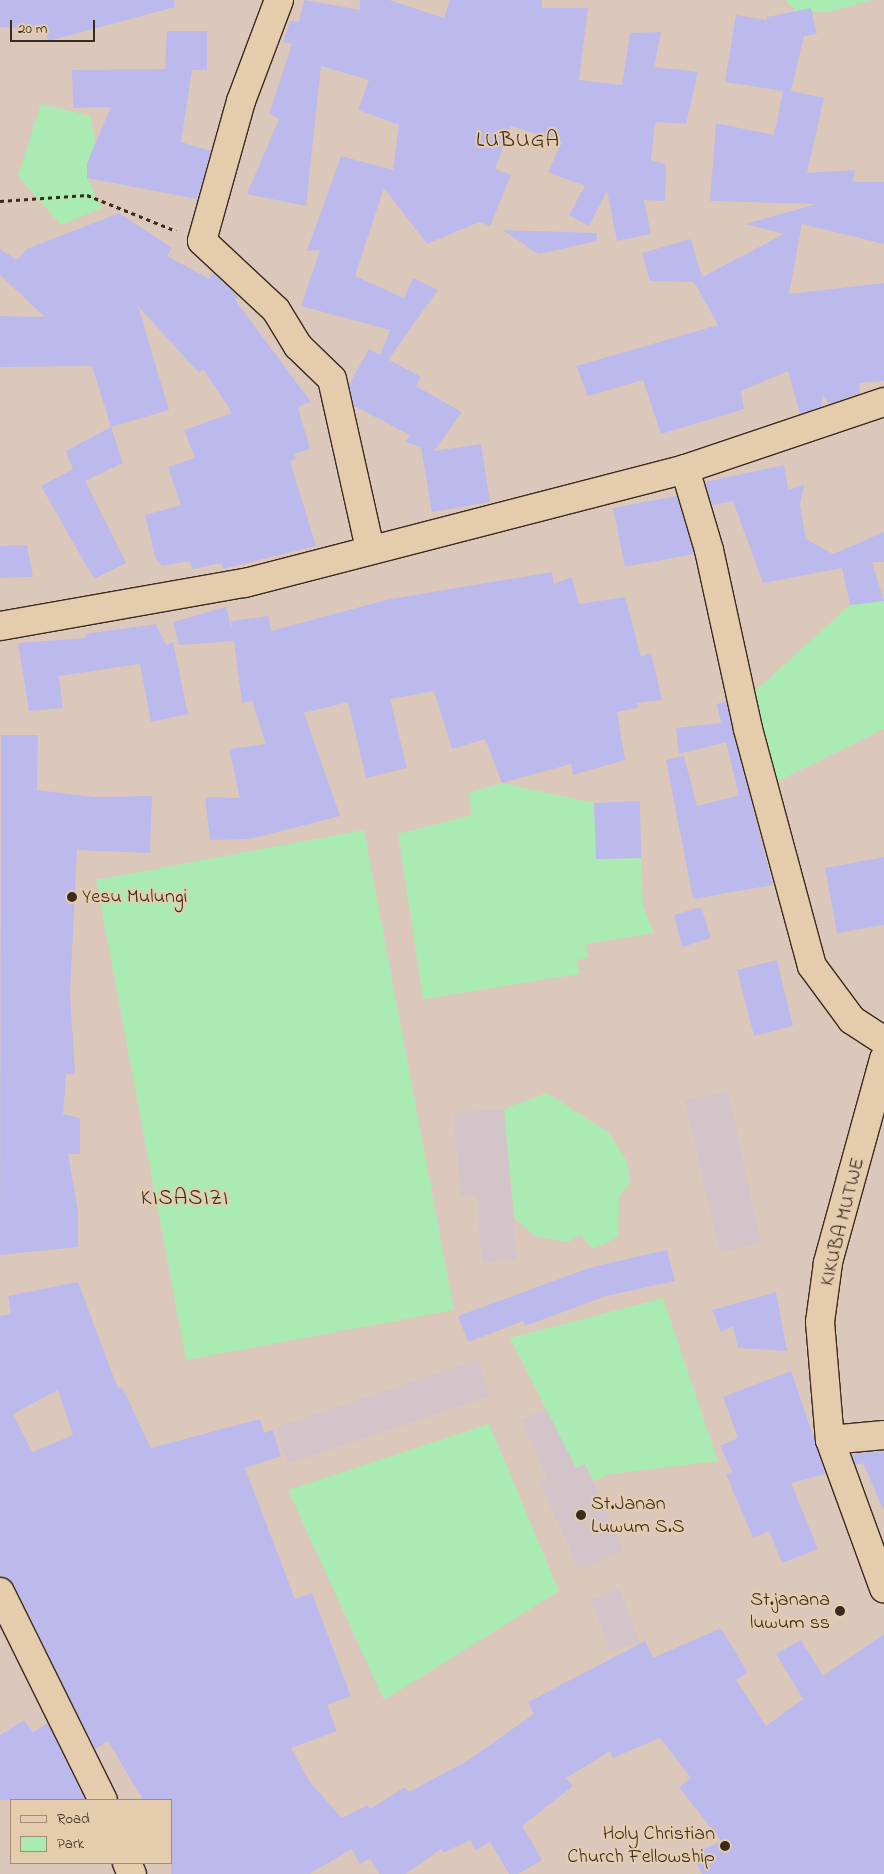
<!DOCTYPE html>
<html>
<head>
<meta charset="utf-8">
<style>
	body { margin:0 }
	#map { position:relative; width:884px; height:1874px; overflow:hidden; background:#dcc8ba; font-family:"Indie Flower",sans-serif }
	div>[style] { position:absolute }
	.built>* { inset:0; background:#d2c4c9 }
	.green>* { inset:0; background:#aaebb3 }
	.building>* { inset:0; background:#bcbaec }
	.path>* { height:3px; margin-top:-1.5px; transform-origin:0; background:repeating-linear-gradient(90deg,#3b2a1e 0 4px,transparent 0 8px) }
	.roads { filter:drop-shadow(1px 0 #3b2a1e) drop-shadow(-1px 0 #3b2a1e) drop-shadow(0 1px #3b2a1e) drop-shadow(0 -1px #3b2a1e) }
	.minor>* { height:28px; margin:-14px; padding:0 14px; transform-origin:14px; border-radius:14px; background:#e4ccad }
	.dots>* { width:14px; height:14px; translate:-50% -50%; box-sizing:border-box; border:2px solid #e4ccad; border-radius:50% }
	span { translate:-50% -50%; white-space:nowrap; text-align:center; line-height:1.15; -webkit-text-stroke:4px #e4ccad; paint-order:stroke }
	.poi-label { font-size:20px; color:#3b2a1e }
	.left { translate:0 -50%; text-align:left }
	.right { translate:-100% -50%; text-align:right }
	.street-label { font-size:20px; color:#3b2a1e }
	.quarter-label { font-size:22px; color:#3b2a1e; letter-spacing:1px }
	.legend { position:absolute; left:10px; top:1799px; width:162px; height:65px; box-sizing:border-box; background:#e4ccad; border:1px solid #a08b74; margin:0; padding:6px 9px; list-style:none; font-size:15px; color:#3b2a1e }
	.legend li { display:flex; align-items:center; gap:10px; height:25px }
	.legend b { width:25px; border:1px solid #a08b74 }
	.scale { position:absolute; left:10px; top:20px; width:85px; height:22px; box-sizing:border-box; border:2px solid #3b2a1e; border-top:0; padding-left:6px; font-size:15px; line-height:18px; white-space:nowrap; color:#3b2a1e; -webkit-text-stroke:4px #e4ccad; paint-order:stroke }
</style>
</head>
<body>
<div id="map">
	<div class="built">
		<i style="clip-path:polygon(728px 1091px,761px 1243px,719px 1252px,685px 1100px)"></i>
		<i style="clip-path:polygon(504px 1109px,517px 1259px,482px 1262px,476px 1194px,461px 1196px,453px 1113px)"></i>
		<i style="clip-path:polygon(478px 1360px,490px 1396px,287px 1464px,275px 1428px)"></i>
		<i style="clip-path:polygon(548px 1408px,576px 1468px,585px 1464px,624px 1550px,579px 1570px,539px 1481px,547px 1477px,521px 1420px)"></i>
		<i style="clip-path:polygon(619px 1589px,640px 1641px,611px 1652px,591px 1600px)"></i>
	</div>
	<div class="green">
		<i style="clip-path:polygon(785px 0,872px 0,828px 12px,796px 11px)"></i>
		<i style="clip-path:polygon(41px 104px,90px 116px,96px 144px,87px 163px,87px 178px,102px 208px,61px 225px,18px 176px)"></i>
		<i style="clip-path:polygon(884px 601px,884px 729px,774px 783px,753px 693px,850px 605px)"></i>
		<i style="clip-path:polygon(502px 783px,594px 803px,596px 859px,641px 858px,643px 906px,654px 933px,586px 944px,588px 958px,577px 960px,580px 974px,423px 999px,398px 834px,472px 815px,468px 793px)"></i>
		<i style="clip-path:polygon(364px 830px,454px 1310px,186px 1360px,96px 880px)"></i>
		<i style="clip-path:polygon(547px 1093px,609px 1133px,627px 1161px,630px 1183px,619px 1196px,618px 1237px,593px 1249px,580px 1235px,568px 1242px,535px 1236px,514px 1218px,504px 1109px)"></i>
		<i style="clip-path:polygon(663px 1298px,718px 1461px,611px 1474px,593px 1481px,585px 1464px,576px 1468px,510px 1338px)"></i>
		<i style="clip-path:polygon(489px 1424px,559px 1591px,384px 1700px,288px 1490px)"></i>
	</div>
	<div class="building">
		<i style="clip-path:polygon(0 0,174px 0,175px 7px,48px 41px,45px 31px,0 27px)"></i>
		<i style="clip-path:polygon(304px 0,360px 10px,360px 0,389px 0,444px 18px,450px 0,542px 0,542px 8px,588px 8px,579px 80px,622px 85px,630px 33px,661px 32px,654px 67px,698px 72px,686px 124px,655px 122px,651px 160px,666px 164px,665px 201px,644px 200px,651px 234px,617px 241px,607px 191px,589px 226px,569px 215px,585px 186px,548px 172px,562px 142px,511px 126px,495px 169px,511px 175px,490px 226px,479px 222px,427px 244px,384px 188px,355px 276px,404px 298px,413px 278px,438px 290px,388px 360px,380px 355px,390px 330px,301px 306px,320px 250px,307px 251px,341px 156px,393px 170px,399px 125px,358px 110px,369px 80px,321px 66px,306px 206px,247px 194px,279px 119px,269px 114px,292px 44px,283px 42px,290px 21px,299px 22px)"></i>
		<i style="clip-path:polygon(811px 8px,817px 34px,804px 36px,791px 91px,824px 98px,807px 173px,855px 170px,853px 182px,884px 182px,884px 244px,802px 224px,789px 294px,884px 283px,884px 381px,859px 383px,860px 393px,829px 404px,823px 394px,821px 407px,800px 414px,788px 371px,741px 391px,744px 409px,661px 434px,643px 380px,588px 396px,576px 366px,718px 325px,694px 282px,650px 281px,642px 253px,691px 239px,702px 277px,784px 234px,745px 224px,817px 204px,710px 201px,716px 123px,774px 135px,783px 91px,725px 82px,736px 15px,767px 20px,767px 17px)"></i>
		<i style="clip-path:polygon(167px 31px,207px 31px,207px 70px,192px 70px,181px 142px,211px 151px,197px 199px,87px 178px,87px 163px,111px 107px,73px 108px,72px 70px,165px 69px)"></i>
		<i style="clip-path:polygon(119px 213px,172px 248px,167px 256px,209px 279px,212px 272px,239px 297px,235px 300px,311px 402px,298px 407px,310px 449px,294px 454px,296px 459px,290px 461px,316px 546px,223px 569px,222px 563px,192px 569px,190px 561px,162px 566px,156px 560px,145px 515px,181px 505px,168px 467px,195px 458px,184px 430px,232px 413px,203px 369px,199px 373px,138px 306px,169px 410px,111px 427px,92px 366px,0 367px,0 316px,45px 317px,0 275px,0 249px,17px 260px,27px 249px)"></i>
		<i style="clip-path:polygon(503px 230px,597px 233px,597px 241px,538px 254px)"></i>
		<i style="clip-path:polygon(369px 349px,421px 377px,416px 386px,462px 412px,434px 451px,481px 444px,490px 502px,432px 512px,421px 447px,405px 442px,410px 435px,354px 406px,349px 385px)"></i>
		<i style="clip-path:polygon(111px 427px,123px 463px,85px 481px,126px 563px,94px 579px,41px 486px,73px 469px,66px 451px)"></i>
		<i style="clip-path:polygon(784px 465px,788px 490px,804px 484px,800px 506px,806px 539px,833px 554px,884px 532px,884px 562px,872px 562px,884px 601px,850px 605px,842px 568px,763px 583px,733px 501px,712px 505px,705px 482px)"></i>
		<i style="clip-path:polygon(677px 496px,694px 554px,625px 567px,613px 508px)"></i>
		<i style="clip-path:polygon(27px 545px,33px 577px,0 578px,0 546px)"></i>
		<i style="clip-path:polygon(552px 572px,554px 584px,572px 577px,579px 604px,625px 597px,641px 656px,651px 653px,662px 700px,637px 703px,637px 708px,617px 712px,625px 760px,573px 775px,571px 764px,502px 783px,485px 739px,452px 749px,434px 691px,390px 699px,407px 768px,366px 778px,348px 702px,304px 713px,340px 816px,250px 839px,210px 840px,205px 797px,240px 798px,229px 749px,266px 744px,252px 701px,242px 703px,234px 641px,179px 645px,173px 622px,226px 607px,233px 633px,231px 621px,269px 616px,271px 631px,386px 600px)"></i>
		<i style="clip-path:polygon(156px 624px,166px 645px,173px 642px,188px 714px,151px 722px,140px 664px,59px 676px,63px 708px,29px 711px,18px 643px,86px 638px,85px 634px)"></i>
		<i style="clip-path:polygon(726px 701px,749px 792px,739px 796px,726px 742px,679px 754px,676px 728px,721px 723px,717px 704px)"></i>
		<i style="clip-path:polygon(1px 735px,38px 735px,37px 790px,94px 797px,152px 796px,150px 853px,77px 850px,70px 993px,75px 1074px,66px 1074px,63px 1114px,80px 1118px,80px 1154px,68px 1154px,78px 1210px,78px 1247px,0 1255px)"></i>
		<i style="clip-path:polygon(684px 756px,697px 806px,749px 793px,773px 885px,693px 899px,666px 760px)"></i>
		<i style="clip-path:polygon(640px 801px,641px 858px,596px 859px,594px 803px)"></i>
		<i style="clip-path:polygon(884px 857px,884px 925px,837px 933px,825px 868px)"></i>
		<i style="clip-path:polygon(701px 907px,711px 938px,682px 947px,674px 915px)"></i>
		<i style="clip-path:polygon(777px 960px,793px 1026px,754px 1036px,737px 970px)"></i>
		<i style="clip-path:polygon(667px 1250px,675px 1281px,606px 1296px,525px 1326px,523px 1321px,468px 1342px,458px 1316px,592px 1267px)"></i>
		<i style="clip-path:polygon(evenodd,78px 1282px,118px 1389px,122px 1387px,151px 1448px,260px 1419px,264px 1433px,273px 1430px,281px 1456px,245px 1468px,295px 1599px,312px 1593px,351px 1696px,327px 1705px,337px 1731px,291px 1748px,309px 1781px,342px 1818px,368px 1805px,370px 1809px,405px 1787px,409px 1792px,467px 1761px,534px 1714px,528px 1702px,645px 1641px,653px 1658px,721px 1628px,748px 1673px,736px 1680px,766px 1726px,803px 1699px,776px 1654px,801px 1640px,823px 1676px,884px 1634px,884px 1874px,702px 1874px,692px 1855px,721px 1841px,679px 1787px,691px 1778px,660px 1738px,613px 1758px,610px 1751px,566px 1778px,573px 1786px,522px 1826px,542px 1860px,518px 1874px,509px 1874px,490px 1842px,476px 1850px,470px 1840px,443px 1853px,441px 1849px,406px 1874px,379px 1874px,370px 1859px,360px 1864px,352px 1849px,309px 1874px,171px 1874px,171px 1800px,143px 1800px,108px 1741px,95px 1749px,14px 1585px,0 1577px,0 1316px,11px 1314px,8px 1296px,78px 1282px,58px 1390px,73px 1435px,32px 1452px,13px 1414px,58px 1390px)"></i>
		<i style="clip-path:polygon(776px 1292px,787px 1351px,738px 1348px,733px 1326px,721px 1332px,712px 1310px)"></i>
		<i style="clip-path:polygon(791px 1371px,826px 1474px,791px 1483px,818px 1549px,782px 1563px,769px 1531px,753px 1538px,726px 1474px,732px 1472px,720px 1446px,738px 1438px,723px 1397px)"></i>
		<i style="clip-path:polygon(884px 1451px,884px 1511px,863px 1463px,856px 1465px,852px 1454px)"></i>
		<i style="clip-path:polygon(24px 1720px,33px 1732px,48px 1723px,86px 1800px,0 1800px,0 1735px)"></i>
	</div>
	<div class="path">
		<i style="left:0;top:201px;width:87px;rotate:-3.9deg"></i>
		<i style="left:87px;top:195px;width:96px;rotate:22deg"></i>
	</div>
	<div class="roads">
		<div class="minor">
			<i style="left:279px;top:0;width:108px;rotate:110.6deg"></i>
			<i style="left:241px;top:101px;width:145px;rotate:105.6deg"></i>
			<i style="left:202px;top:241px;width:101px;rotate:43deg"></i>
			<i style="left:276px;top:310px;width:42px;rotate:58.6deg"></i>
			<i style="left:298px;top:346px;width:47px;rotate:44.1deg"></i>
			<i style="left:332px;top:379px;width:174px;rotate:77.4deg"></i>
			<i style="left:685px;top:469px;width:84px;rotate:73.5deg"></i>
			<i style="left:709px;top:550px;width:183px;rotate:77.7deg"></i>
			<i style="left:748px;top:729px;width:245px;rotate:74.9deg"></i>
			<i style="left:812px;top:966px;width:67px;rotate:53.5deg"></i>
			<i style="left:852px;top:1020px;width:38px;rotate:33deg"></i>
			<i style="left:0;top:626px;width:249px;rotate:-10deg"></i>
			<i style="left:245px;top:583px;width:455px;rotate:-14.5deg"></i>
			<i style="left:685px;top:469px;width:210px;rotate:-18.6deg"></i>
			<i style="left:884px;top:1059px;width:212px;rotate:105.4deg"></i>
			<i style="left:828px;top:1263px;width:60px;rotate:97.7deg"></i>
			<i style="left:820px;top:1322px;width:118px;rotate:85.2deg"></i>
			<i style="left:830px;top:1440px;width:158px;rotate:70deg"></i>
			<i style="left:830px;top:1440px;width:54px;rotate:-5.3deg"></i>
			<i style="left:0;top:1592px;width:232px;rotate:63.7deg"></i>
			<i style="left:127px;top:1863px;width:12px;rotate:66deg"></i>
		</div>
	</div>
	<div class="dots">
		<i style="left:72px;top:897px;background:#3b2a1e"></i>
		<i style="left:581px;top:1515px;background:#3b2a1e"></i>
		<i style="left:840px;top:1611px;background:#3b2a1e"></i>
		<i style="left:725px;top:1846px;background:#3b2a1e"></i>
	</div>
	<div class="poi-label">
		<span class="left" style="left:82px;top:897px">Yesu Mulungi</span>
		<span class="left" style="left:591px;top:1516px">St.Janan<br>Luwum S.S</span>
		<span class="right" style="left:830px;top:1612px">St.janana<br>luwum ss</span>
		<span class="right" style="left:715px;top:1846px">Holy Christian<br>Church Fellowship</span>
	</div>
	<div class="street-label">
		<span style="left:843px;top:1222px;rotate:-76deg">KIKUBA MUTWE</span>
	</div>
	<div class="quarter-label">
		<span style="left:518px;top:142px">LUBUGA</span>
		<span style="left:185px;top:1200px">KISASIZI</span>
	</div>
	<ul class="legend">
	<li><b style="height:6px;background:#e4ccad"></b>Road</li>
	<li><b style="height:14px;background:#aaebb3"></b>Park</li>
	</ul>
	<div class="scale">20 m</div>
</div>
</body>
</html>
